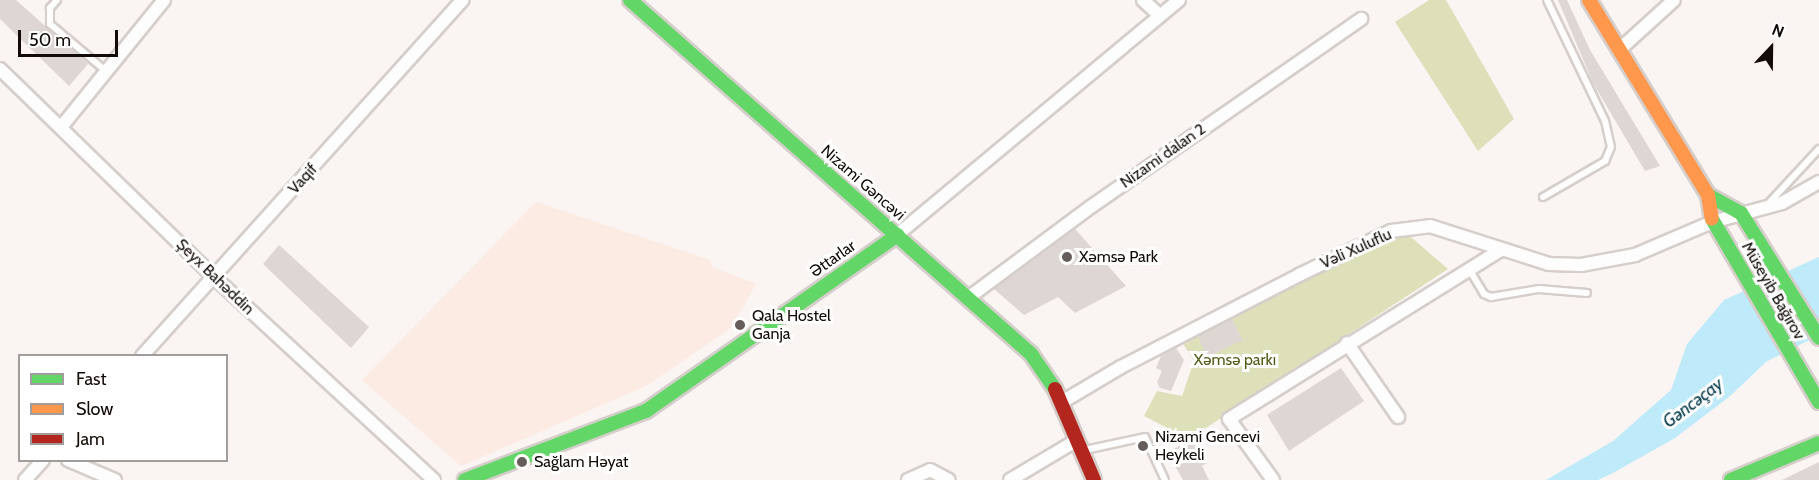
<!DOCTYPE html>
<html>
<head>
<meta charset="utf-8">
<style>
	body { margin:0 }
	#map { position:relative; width:1819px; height:480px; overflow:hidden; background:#faf4f2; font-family:Cabin,sans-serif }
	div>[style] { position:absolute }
	.built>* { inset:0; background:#fbebe2 }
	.green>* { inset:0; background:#dde0b8 }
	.water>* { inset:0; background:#beeaf9 }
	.building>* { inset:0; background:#ddd6d3 }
	.roads { filter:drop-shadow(2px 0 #d5ceca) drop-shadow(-2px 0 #d5ceca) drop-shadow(0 2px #d5ceca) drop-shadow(0 -2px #d5ceca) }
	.lane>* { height:6px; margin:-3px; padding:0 3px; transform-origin:3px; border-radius:3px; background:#fefdfd }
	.street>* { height:12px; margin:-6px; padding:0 6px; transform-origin:6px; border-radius:6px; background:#fefdfd }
	.fast>* { height:14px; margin:-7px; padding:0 7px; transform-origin:7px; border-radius:7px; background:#63d668 }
	.slow>* { height:14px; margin:-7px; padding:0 7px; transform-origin:7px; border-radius:7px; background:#ff974d }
	.jam>* { height:14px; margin:-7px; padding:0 7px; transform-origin:7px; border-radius:7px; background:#b3261e }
	.dots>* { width:16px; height:16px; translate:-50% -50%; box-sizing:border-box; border:3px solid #fff; border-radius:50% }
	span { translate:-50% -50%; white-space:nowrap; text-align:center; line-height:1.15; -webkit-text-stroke:6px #fff; paint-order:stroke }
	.street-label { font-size:16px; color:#130b07 }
	.poi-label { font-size:16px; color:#130b07 }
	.left { translate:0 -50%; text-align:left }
	.park-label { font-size:16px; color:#555c18 }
	.water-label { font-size:18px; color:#003847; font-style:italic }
	.legend { position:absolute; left:18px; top:354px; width:210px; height:108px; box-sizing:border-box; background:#fff; border:2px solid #a19d9c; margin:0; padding:8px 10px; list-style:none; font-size:18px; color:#130b07 }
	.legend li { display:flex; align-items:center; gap:12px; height:30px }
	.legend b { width:30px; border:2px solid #a19d9c }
	.north { position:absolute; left:1741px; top:18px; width:60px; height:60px; -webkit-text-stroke:4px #fff; paint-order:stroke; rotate:22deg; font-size:16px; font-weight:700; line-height:24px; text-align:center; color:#130b07 }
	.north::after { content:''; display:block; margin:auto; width:21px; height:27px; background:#130b07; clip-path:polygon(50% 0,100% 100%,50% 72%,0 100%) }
	.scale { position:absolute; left:18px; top:30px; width:100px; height:27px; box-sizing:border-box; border:3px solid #130b07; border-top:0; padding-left:8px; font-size:18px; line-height:21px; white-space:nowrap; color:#130b07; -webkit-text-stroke:4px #fff; paint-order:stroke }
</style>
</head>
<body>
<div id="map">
	<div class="built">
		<i style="clip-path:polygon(536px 202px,710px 260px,712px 267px,756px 284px,731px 328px,646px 386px,461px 466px,362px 380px)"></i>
	</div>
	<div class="green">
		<i style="clip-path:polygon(1429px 0,1446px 0,1514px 119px,1478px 151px,1395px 22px)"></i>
		<i style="clip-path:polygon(1392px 235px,1411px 237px,1448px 269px,1189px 439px,1144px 416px,1157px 391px,1182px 396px,1194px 361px,1182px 342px)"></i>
	</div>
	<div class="water">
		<i style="clip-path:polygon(1819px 257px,1819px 335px,1766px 362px,1729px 397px,1675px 438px,1613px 473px,1598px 480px,1546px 480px,1613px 441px,1671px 390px,1687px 344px,1724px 300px)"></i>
	</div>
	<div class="building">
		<i style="clip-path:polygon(0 0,16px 0,88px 64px,69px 86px,0 19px)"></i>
		<i style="clip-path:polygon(1558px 0,1567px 0,1590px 50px,1660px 166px,1645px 171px,1593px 83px)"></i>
		<i style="clip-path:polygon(1075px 229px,1126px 286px,1075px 313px,1058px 297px,1024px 315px,994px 289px)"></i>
		<i style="clip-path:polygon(279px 245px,369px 327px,351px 348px,263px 264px)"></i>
		<i style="clip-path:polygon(1232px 319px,1243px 340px,1207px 357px,1198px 337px)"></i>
		<i style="clip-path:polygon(1176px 348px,1184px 360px,1171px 391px,1160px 388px,1157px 382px,1162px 371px,1156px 368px,1161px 356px)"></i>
		<i style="clip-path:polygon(1341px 368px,1364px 401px,1289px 451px,1267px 415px)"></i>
		<i style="clip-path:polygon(1195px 439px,1207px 463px,1202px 466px,1209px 480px,1183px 480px,1167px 452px)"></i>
		<i style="clip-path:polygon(1819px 462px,1819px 480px,1782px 480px)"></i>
	</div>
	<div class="roads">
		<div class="lane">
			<i style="left:57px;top:0;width:11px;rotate:131deg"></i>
			<i style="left:50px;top:8px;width:16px;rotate:90deg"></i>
			<i style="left:50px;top:24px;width:73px;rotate:40deg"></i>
			<i style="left:1543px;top:197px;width:72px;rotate:-30.1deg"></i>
			<i style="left:1605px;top:161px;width:15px;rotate:-67deg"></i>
			<i style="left:1611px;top:147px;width:27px;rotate:-103deg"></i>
			<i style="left:1605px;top:121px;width:134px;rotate:-115.6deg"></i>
			<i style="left:1768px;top:204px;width:75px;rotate:-47.2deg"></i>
			<i style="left:1469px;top:269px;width:29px;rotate:59deg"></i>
			<i style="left:1484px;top:294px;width:8px;rotate:23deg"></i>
			<i style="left:1491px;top:297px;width:49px;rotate:-9.5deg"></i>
			<i style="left:1539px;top:289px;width:48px;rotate:4.8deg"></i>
			<i style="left:1085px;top:450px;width:61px;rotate:-12.2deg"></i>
			<i style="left:1145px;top:437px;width:47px;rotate:65.1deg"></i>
		</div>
		<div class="street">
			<i style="left:1143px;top:0;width:23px;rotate:43deg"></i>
			<i style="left:1619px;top:50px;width:74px;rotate:-42.3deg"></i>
			<i style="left:0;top:69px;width:300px;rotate:44.2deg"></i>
			<i style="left:215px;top:278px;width:298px;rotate:42.7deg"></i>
			<i style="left:62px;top:126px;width:162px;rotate:-51deg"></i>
			<i style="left:897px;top:235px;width:367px;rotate:-39.8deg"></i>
			<i style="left:968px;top:298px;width:154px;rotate:-36.6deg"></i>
			<i style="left:1092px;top:206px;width:328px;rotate:-34.8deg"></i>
			<i style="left:1347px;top:343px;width:90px;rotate:55.4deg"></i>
			<i style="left:142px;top:356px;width:479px;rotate:-48deg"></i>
			<i style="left:1062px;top:402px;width:69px;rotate:-30.7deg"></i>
			<i style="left:1121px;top:367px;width:200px;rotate:-27.3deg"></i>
			<i style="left:1299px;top:275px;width:102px;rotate:-25.6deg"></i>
			<i style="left:1391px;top:231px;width:39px;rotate:-7deg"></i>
			<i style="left:1430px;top:226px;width:125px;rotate:17.7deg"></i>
			<i style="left:1549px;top:264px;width:32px;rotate:2deg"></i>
			<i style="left:1581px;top:265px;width:55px;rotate:-10.5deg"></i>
			<i style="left:1635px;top:255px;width:84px;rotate:-23.2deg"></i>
			<i style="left:1712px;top:222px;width:73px;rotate:-15.2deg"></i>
			<i style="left:1782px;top:203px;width:43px;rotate:-29.6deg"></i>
			<i style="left:68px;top:460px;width:51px;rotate:23.1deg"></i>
			<i style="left:25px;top:480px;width:27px;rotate:-48deg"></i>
			<i style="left:908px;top:480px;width:24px;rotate:-24deg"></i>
			<i style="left:930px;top:470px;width:21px;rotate:28deg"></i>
			<i style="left:1010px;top:480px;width:78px;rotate:-30.8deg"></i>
			<i style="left:1273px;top:480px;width:75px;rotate:-125.8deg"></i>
			<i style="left:1229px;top:419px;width:318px;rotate:-31.9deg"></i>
		</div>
		<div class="fast">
			<i style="left:630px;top:0;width:535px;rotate:41.44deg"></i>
			<i style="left:1031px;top:354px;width:42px;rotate:55.6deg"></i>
			<i style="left:1708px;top:195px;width:38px;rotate:29deg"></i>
			<i style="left:1741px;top:213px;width:147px;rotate:58deg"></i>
			<i style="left:1712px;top:219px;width:212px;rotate:59.7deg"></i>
			<i style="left:465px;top:480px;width:194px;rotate:-20.9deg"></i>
			<i style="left:646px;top:411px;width:307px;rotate:-35deg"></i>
			<i style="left:1731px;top:480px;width:95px;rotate:-22.8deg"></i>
		</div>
		<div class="slow">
			<i style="left:1589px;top:0;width:228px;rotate:58.6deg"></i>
			<i style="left:1708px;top:195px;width:24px;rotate:81deg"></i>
		</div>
		<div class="jam">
			<i style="left:1055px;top:389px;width:99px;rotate:66.8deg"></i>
		</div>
	</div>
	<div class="dots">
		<i style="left:1067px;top:257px;background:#645d59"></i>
		<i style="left:740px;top:325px;background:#645d59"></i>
		<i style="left:1143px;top:446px;background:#645d59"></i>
		<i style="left:522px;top:462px;background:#645d59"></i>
	</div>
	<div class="street-label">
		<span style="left:1163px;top:156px;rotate:-35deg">Nizami dalan 2</span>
		<span style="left:303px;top:179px;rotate:-48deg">Vaqif</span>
		<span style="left:863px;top:183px;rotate:41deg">Nizami Gəncəvi</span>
		<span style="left:1356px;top:249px;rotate:-24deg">Vəli Xuluflu</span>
		<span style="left:833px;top:259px;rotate:-35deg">Əttarlar</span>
		<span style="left:215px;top:277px;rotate:44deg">Şeyx Bahəddin</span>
		<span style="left:1773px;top:291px;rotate:60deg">Müseyib Bağırov</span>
	</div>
	<div class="poi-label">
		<span class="left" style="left:1079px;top:257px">Xəmsə Park</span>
		<span class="left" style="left:752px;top:325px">Qala Hostel<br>Ganja</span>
		<span class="left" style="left:1155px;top:446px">Nizami Gencevi<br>Heykeli</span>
		<span class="left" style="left:534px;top:462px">Sağlam Həyat</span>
	</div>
	<div class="park-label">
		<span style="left:1235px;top:360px">Xəmsə parkı</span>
	</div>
	<div class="water-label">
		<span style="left:1693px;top:403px;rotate:-37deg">Gəncəçay</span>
	</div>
	<ul class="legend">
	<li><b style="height:8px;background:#63d668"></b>Fast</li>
	<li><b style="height:8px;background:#ff974d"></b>Slow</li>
	<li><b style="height:8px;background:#b3261e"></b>Jam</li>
	</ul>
	<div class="north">N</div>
	<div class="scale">50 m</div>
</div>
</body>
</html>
